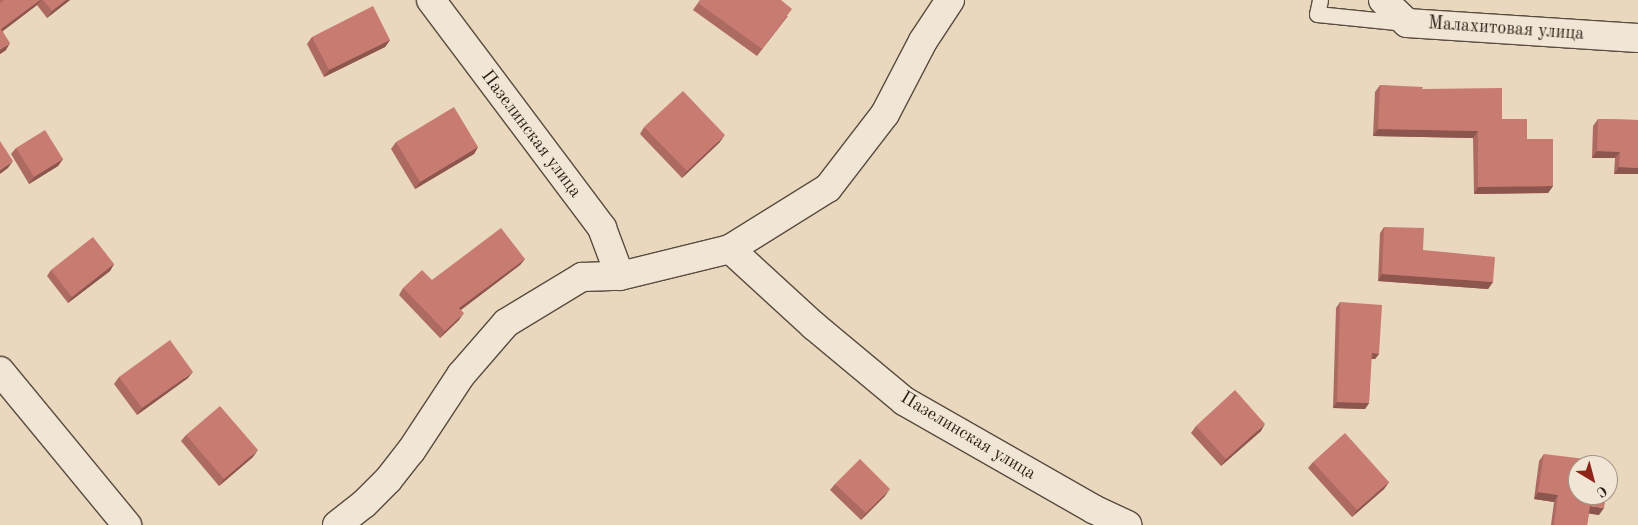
<!DOCTYPE html>
<html>
<head>
<meta charset="utf-8">
<style>
	body { margin:0 }
	#map { position:relative; width:1638px; height:525px; overflow:hidden; background:#e9d7be; font-family:"Old Standard TT",serif }
	div>[style] { position:absolute }
	.roads { filter:drop-shadow(1px 0 #584c3f) drop-shadow(-1px 0 #584c3f) drop-shadow(0 1px #584c3f) drop-shadow(0 -1px #584c3f) }
	.service>* { height:15px; margin:-7.5px; padding:0 7.5px; transform-origin:7.5px; border-radius:7.5px; background:#f1e5d5 }
	.minor>* { height:28px; margin:-14px; padding:0 14px; transform-origin:14px; border-radius:14px; background:#f1e5d5 }
	.tertiary>* { height:28px; margin:-14px; padding:0 14px; transform-origin:14px; border-radius:14px; background:#f1e5d5 }
	.wall>* { inset:0; background:#ac6a61 }
	.shaded-wall>* { inset:0; background:#8c564f }
	.building>* { inset:0; background:#c87b71 }
	span { translate:-50% -50%; white-space:nowrap; text-align:center; line-height:1.15; -webkit-text-stroke:5px #f1e5d5; paint-order:stroke }
	.street-label { font-size:18px; color:#281d15 }
	.north { position:absolute; left:1568px; top:455px; width:50px; height:50px; box-sizing:border-box; background:#f1e5d5; border:1px solid #a19588; border-radius:50%; rotate:143deg; font-size:14px; font-weight:700; line-height:20px; text-align:center; color:#281d15 }
	.north::after { content:''; display:block; margin:auto; width:18px; height:22px; background:#8f2418; clip-path:polygon(50% 0,100% 100%,50% 72%,0 100%) }
</style>
</head>
<body>
<div id="map">
	<div class="roads">
		<div class="service">
			<i style="left:1320px;top:0;width:14px;rotate:102deg"></i>
			<i style="left:1317px;top:14px;width:89px;rotate:5.8deg"></i>
		</div>
		<div class="minor">
			<i style="left:431px;top:0;width:285px;rotate:53.1deg"></i>
			<i style="left:602px;top:228px;width:51px;rotate:69.4deg"></i>
			<i style="left:1383px;top:0;width:33px;rotate:44deg"></i>
			<i style="left:1407px;top:23px;width:231px;rotate:3.7deg"></i>
			<i style="left:730px;top:249px;width:114px;rotate:42.5deg"></i>
			<i style="left:814px;top:326px;width:117px;rotate:39.8deg"></i>
			<i style="left:904px;top:401px;width:218px;rotate:29.7deg"></i>
			<i style="left:1093px;top:509px;width:38px;rotate:25deg"></i>
			<i style="left:337px;top:525px;width:34px;rotate:-38deg"></i>
			<i style="left:364px;top:504px;width:34px;rotate:-45deg"></i>
			<i style="left:388px;top:480px;width:37px;rotate:-52deg"></i>
			<i style="left:411px;top:451px;width:91px;rotate:-56.7deg"></i>
			<i style="left:461px;top:375px;width:69px;rotate:-49.1deg"></i>
			<i style="left:506px;top:323px;width:89px;rotate:-31.2deg"></i>
			<i style="left:582px;top:277px;width:38px;rotate:-2deg"></i>
			<i style="left:620px;top:276px;width:113px;rotate:-13.8deg"></i>
			<i style="left:730px;top:249px;width:115px;rotate:-31.9deg"></i>
			<i style="left:828px;top:188px;width:93px;rotate:-52.4deg"></i>
			<i style="left:885px;top:114px;width:82px;rotate:-62.5deg"></i>
			<i style="left:923px;top:41px;width:49px;rotate:-56.6deg"></i>
		</div>
		<div class="tertiary">
			<i style="left:0;top:371px;width:200px;rotate:50.5deg"></i>
		</div>
	</div>
	<div class="wall">
		<i style="clip-path:polygon(0 0,70px 0,47px 18px,37px 5px,3px 31px,6px 50px,0 54px)"></i>
		<i style="clip-path:polygon(700px 0,788px 16px,757px 56px,693px 10px)"></i>
		<i style="clip-path:polygon(312px 37px,390px 40px,385px 47px,324px 77px,307px 44px)"></i>
		<i style="clip-path:polygon(1380px 85px,1422px 89px,1502px 119px,1527px 139px,1553px 186px,1548px 193px,1474px 194px,1473px 138px,1373px 136px,1375px 92px)"></i>
		<i style="clip-path:polygon(1598px 119px,1638px 120px,1638px 174px,1614px 174px,1615px 158px,1592px 158px,1593px 126px)"></i>
		<i style="clip-path:polygon(644px 127px,720px 142px,682px 178px,640px 134px)"></i>
		<i style="clip-path:polygon(396px 142px,478px 147px,474px 154px,415px 189px,391px 149px)"></i>
		<i style="clip-path:polygon(16px 148px,63px 159px,58px 166px,29px 184px,11px 154px)"></i>
		<i style="clip-path:polygon(1384px 227px,1423px 250px,1493px 282px,1488px 289px,1378px 281px,1380px 233px)"></i>
		<i style="clip-path:polygon(525px 259px,520px 265px,461px 310px,459px 320px,440px 338px,399px 295px,403px 288px,432px 280px)"></i>
		<i style="clip-path:polygon(114px 264px,110px 271px,68px 303px,47px 276px,51px 270px)"></i>
		<i style="clip-path:polygon(1340px 302px,1379px 354px,1375px 359px,1371px 359px,1369px 403px,1365px 409px,1333px 408px,1336px 308px)"></i>
		<i style="clip-path:polygon(119px 377px,188px 378px,137px 415px,114px 384px)"></i>
		<i style="clip-path:polygon(1196px 426px,1261px 431px,1221px 466px,1191px 433px)"></i>
		<i style="clip-path:polygon(186px 435px,253px 457px,219px 486px,181px 441px)"></i>
		<i style="clip-path:polygon(1544px 454px,1599px 515px,1589px 513px,1587px 525px,1551px 525px,1554px 502px,1534px 499px,1539px 461px)"></i>
		<i style="clip-path:polygon(1313px 462px,1389px 482px,1384px 489px,1352px 517px,1308px 468px)"></i>
		<i style="clip-path:polygon(835px 484px,885px 496px,861px 520px,830px 490px)"></i>
	</div>
	<div class="shaded-wall">
		<i style="clip-path:polygon(40px 0,41px 0,37px 5px,0 33px,1px 29px)"></i>
		<i style="clip-path:polygon(66px 0,70px 0,47px 18px,52px 11px)"></i>
		<i style="clip-path:polygon(390px 40px,385px 47px,324px 77px,329px 70px)"></i>
		<i style="clip-path:polygon(10px 43px,6px 50px,0 54px,0 50px)"></i>
		<i style="clip-path:polygon(1378px 129px,1478px 131px,1473px 138px,1373px 136px)"></i>
		<i style="clip-path:polygon(725px 135px,720px 142px,682px 178px,687px 171px)"></i>
		<i style="clip-path:polygon(478px 147px,474px 154px,415px 189px,420px 182px)"></i>
		<i style="clip-path:polygon(1597px 151px,1620px 152px,1615px 158px,1592px 158px)"></i>
		<i style="clip-path:polygon(63px 159px,58px 166px,29px 184px,34px 177px)"></i>
		<i style="clip-path:polygon(13px 161px,8px 168px,0 174px,0 170px)"></i>
		<i style="clip-path:polygon(1619px 167px,1638px 168px,1638px 174px,1614px 174px)"></i>
		<i style="clip-path:polygon(1553px 186px,1548px 193px,1474px 194px,1478px 187px)"></i>
		<i style="clip-path:polygon(525px 259px,520px 265px,454px 315px,459px 308px)"></i>
		<i style="clip-path:polygon(114px 264px,110px 271px,68px 303px,72px 297px)"></i>
		<i style="clip-path:polygon(1382px 274px,1493px 282px,1488px 289px,1378px 281px)"></i>
		<i style="clip-path:polygon(464px 313px,459px 320px,440px 338px,445px 331px)"></i>
		<i style="clip-path:polygon(1372px 353px,1379px 354px,1375px 359px,1368px 359px)"></i>
		<i style="clip-path:polygon(193px 372px,188px 378px,137px 415px,142px 408px)"></i>
		<i style="clip-path:polygon(1337px 402px,1369px 403px,1365px 409px,1333px 408px)"></i>
		<i style="clip-path:polygon(1265px 424px,1261px 431px,1221px 466px,1226px 459px)"></i>
		<i style="clip-path:polygon(258px 450px,253px 457px,219px 486px,224px 479px)"></i>
		<i style="clip-path:polygon(1389px 482px,1384px 489px,1352px 517px,1357px 510px)"></i>
		<i style="clip-path:polygon(890px 489px,885px 496px,861px 520px,866px 513px)"></i>
		<i style="clip-path:polygon(1538px 492px,1558px 495px,1554px 502px,1534px 499px)"></i>
		<i style="clip-path:polygon(1590px 506px,1604px 508px,1599px 515px,1585px 513px)"></i>
	</div>
	<div class="building">
		<i style="clip-path:polygon(4px 0,40px 0,1px 29px,10px 43px,0 50px,0 3px)"></i>
		<i style="clip-path:polygon(43px 0,66px 0,52px 11px)"></i>
		<i style="clip-path:polygon(700px 0,781px 0,792px 9px,762px 49px,698px 3px)"></i>
		<i style="clip-path:polygon(373px 6px,390px 40px,329px 70px,312px 37px)"></i>
		<i style="clip-path:polygon(1380px 85px,1423px 87px,1422px 89px,1502px 88px,1502px 119px,1527px 119px,1527px 139px,1553px 139px,1553px 186px,1478px 187px,1478px 131px,1378px 129px)"></i>
		<i style="clip-path:polygon(683px 91px,725px 135px,687px 171px,644px 127px)"></i>
		<i style="clip-path:polygon(454px 107px,478px 147px,420px 182px,396px 142px)"></i>
		<i style="clip-path:polygon(1598px 119px,1638px 120px,1638px 168px,1619px 167px,1620px 152px,1597px 151px)"></i>
		<i style="clip-path:polygon(45px 130px,63px 159px,34px 177px,16px 148px)"></i>
		<i style="clip-path:polygon(0 141px,13px 161px,0 170px)"></i>
		<i style="clip-path:polygon(1384px 227px,1424px 228px,1423px 250px,1495px 257px,1493px 282px,1382px 274px)"></i>
		<i style="clip-path:polygon(501px 228px,525px 259px,459px 308px,464px 313px,445px 331px,403px 288px,422px 270px,432px 280px)"></i>
		<i style="clip-path:polygon(93px 237px,114px 264px,72px 297px,51px 270px)"></i>
		<i style="clip-path:polygon(1340px 302px,1382px 305px,1379px 354px,1372px 353px,1369px 403px,1337px 402px)"></i>
		<i style="clip-path:polygon(170px 340px,193px 372px,142px 408px,119px 377px)"></i>
		<i style="clip-path:polygon(1235px 390px,1265px 424px,1226px 459px,1196px 426px)"></i>
		<i style="clip-path:polygon(220px 406px,258px 450px,224px 479px,186px 435px)"></i>
		<i style="clip-path:polygon(1345px 433px,1389px 482px,1357px 510px,1313px 462px)"></i>
		<i style="clip-path:polygon(1544px 454px,1610px 462px,1608px 476px,1608px 465px,1578px 465px,1578px 495px,1606px 495px,1604px 508px,1590px 506px,1587px 525px,1554px 525px,1558px 495px,1538px 492px)"></i>
		<i style="clip-path:polygon(860px 459px,890px 489px,866px 513px,835px 484px)"></i>
	</div>
	<div class="street-label">
		<span style="left:1506px;top:29px;rotate:4deg">Малахитовая улица</span>
		<span style="left:531px;top:134px;rotate:53deg">Пазелинская улица</span>
		<span style="left:968px;top:436px;rotate:31deg">Пазелинская улица</span>
	</div>
	<div class="north">С</div>
</div>
</body>
</html>
